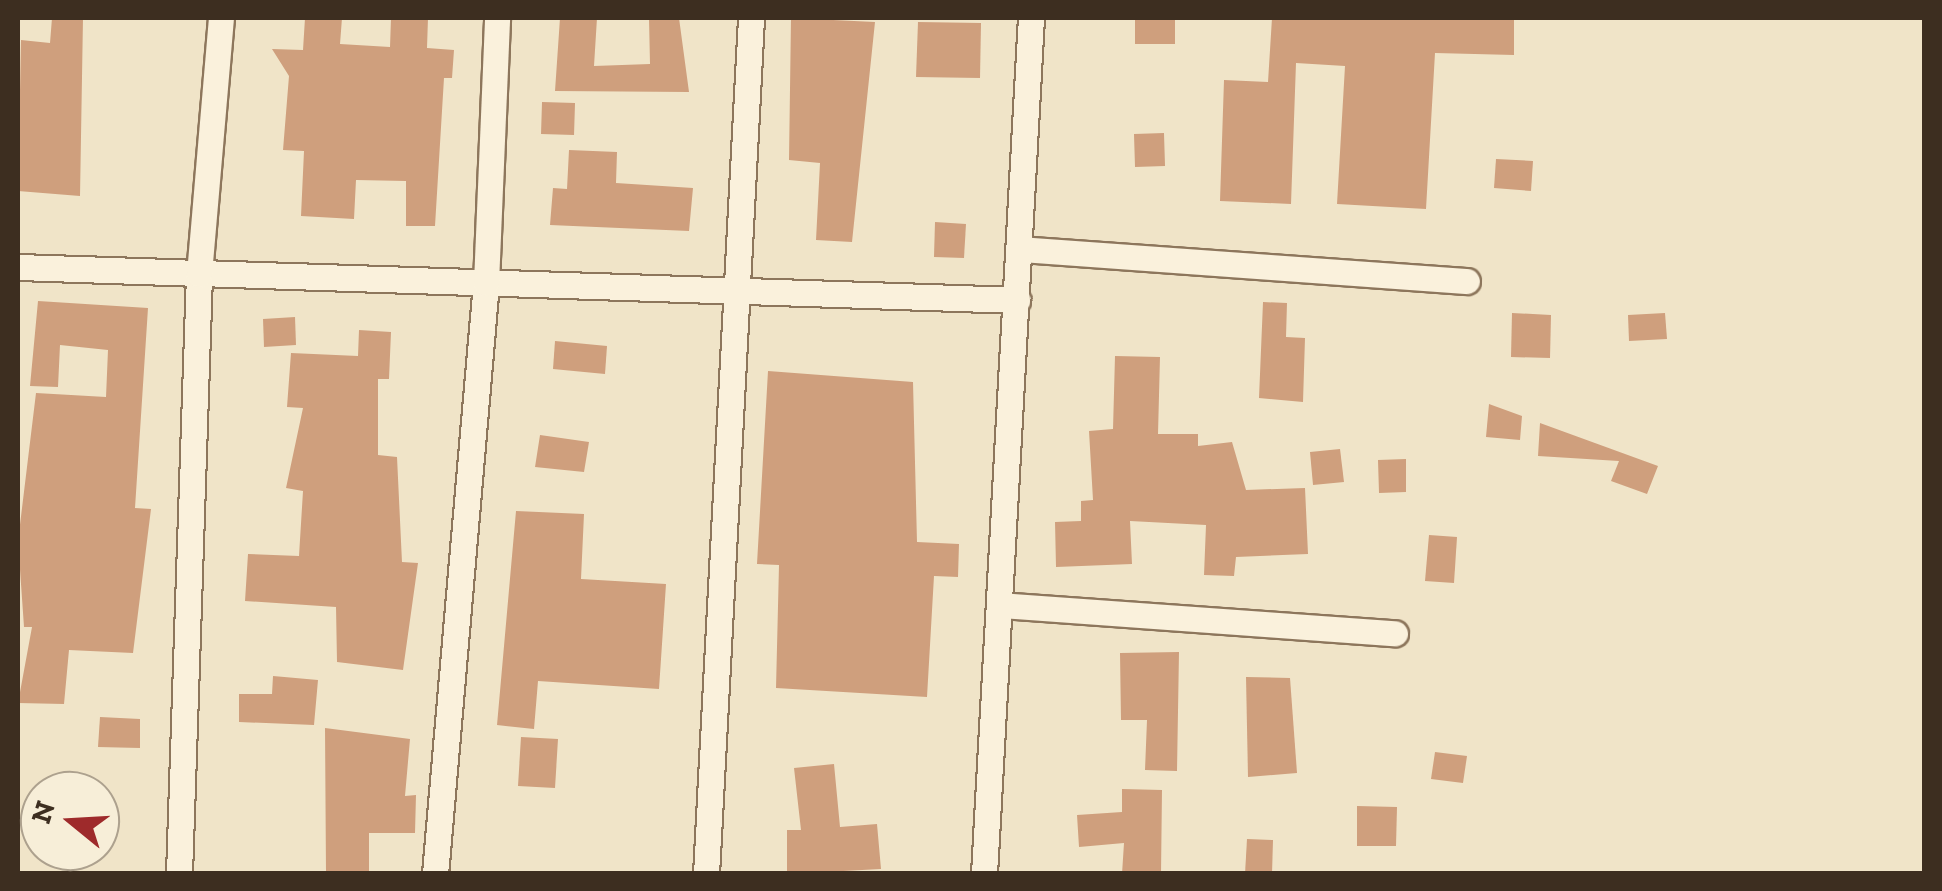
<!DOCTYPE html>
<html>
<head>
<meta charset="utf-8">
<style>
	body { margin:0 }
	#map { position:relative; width:1942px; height:891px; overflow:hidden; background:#f0e4c8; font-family:"Zilla Slab",serif }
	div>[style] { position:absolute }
	.building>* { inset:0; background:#cf9f7d }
	.roads { filter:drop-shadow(2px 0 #8d765c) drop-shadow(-2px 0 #8d765c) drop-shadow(0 2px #8d765c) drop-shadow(0 -2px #8d765c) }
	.minor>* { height:25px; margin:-12.5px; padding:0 12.5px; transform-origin:12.5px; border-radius:12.5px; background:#faf1dc }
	span { translate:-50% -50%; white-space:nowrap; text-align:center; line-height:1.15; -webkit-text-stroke:9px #f7eed8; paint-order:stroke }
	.frame { position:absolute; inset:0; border:20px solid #3d2e20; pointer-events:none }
	.north { position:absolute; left:20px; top:771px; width:100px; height:100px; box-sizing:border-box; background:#f7eed8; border:2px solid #ada18e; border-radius:50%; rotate:288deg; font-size:28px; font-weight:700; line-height:40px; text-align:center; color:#3d2e20 }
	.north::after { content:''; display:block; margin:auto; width:35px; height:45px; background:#9e2a2b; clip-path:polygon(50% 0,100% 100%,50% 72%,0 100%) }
</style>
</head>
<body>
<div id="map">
	<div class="building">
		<i style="clip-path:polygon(52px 18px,83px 18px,80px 196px,18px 191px,21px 40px,50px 43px)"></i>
		<i style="clip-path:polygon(305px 18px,342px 18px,340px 44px,390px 47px,391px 18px,428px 18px,427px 48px,454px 50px,452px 78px,444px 78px,435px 226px,406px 226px,406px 181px,356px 180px,354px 219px,301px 216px,304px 151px,283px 150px,289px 76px,272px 49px,303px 50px)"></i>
		<i style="clip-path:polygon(560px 18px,597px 18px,594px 66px,650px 64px,649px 18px,679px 18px,689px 92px,555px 91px)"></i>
		<i style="clip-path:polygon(791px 18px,875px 22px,852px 242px,816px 240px,820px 163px,789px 160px)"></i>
		<i style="clip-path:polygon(1135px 18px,1175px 18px,1175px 44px,1135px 44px)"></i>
		<i style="clip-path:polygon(1272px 18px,1514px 18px,1514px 55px,1435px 53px,1426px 209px,1337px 204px,1345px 66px,1296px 63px,1291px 204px,1220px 201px,1224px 80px,1268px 82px)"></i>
		<i style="clip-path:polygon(918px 22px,981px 23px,980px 78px,916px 77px)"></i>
		<i style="clip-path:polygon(542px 102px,575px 103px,574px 135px,541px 134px)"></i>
		<i style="clip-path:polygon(1164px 133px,1165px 166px,1135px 167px,1134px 134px)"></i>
		<i style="clip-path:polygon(569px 150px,617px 152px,616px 183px,693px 188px,689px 231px,550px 225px,553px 188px,567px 189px)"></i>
		<i style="clip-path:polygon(1496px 159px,1533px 161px,1531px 191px,1494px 188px)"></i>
		<i style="clip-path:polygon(935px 222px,966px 224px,964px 258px,934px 257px)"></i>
		<i style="clip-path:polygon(38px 301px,148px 308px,135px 508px,151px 509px,133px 653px,69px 650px,64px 704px,18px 703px,32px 627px,24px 627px,18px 541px,36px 393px,106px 397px,108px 350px,60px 345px,58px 387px,30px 386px)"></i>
		<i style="clip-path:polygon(1263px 302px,1287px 303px,1286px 337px,1305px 338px,1303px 402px,1259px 398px)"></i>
		<i style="clip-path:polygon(1512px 313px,1551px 315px,1550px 358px,1511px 357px)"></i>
		<i style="clip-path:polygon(1665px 313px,1667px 339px,1629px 341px,1628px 315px)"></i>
		<i style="clip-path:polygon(295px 317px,296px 345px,264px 347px,263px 319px)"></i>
		<i style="clip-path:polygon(359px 330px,391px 332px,389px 379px,378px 379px,378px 455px,397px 457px,402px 562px,418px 563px,403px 670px,337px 662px,336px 607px,245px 601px,248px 554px,299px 556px,303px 491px,286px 488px,303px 408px,287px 407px,291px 353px,358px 356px)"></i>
		<i style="clip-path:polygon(555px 341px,607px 346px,605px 374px,553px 369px)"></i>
		<i style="clip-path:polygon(1115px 356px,1160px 357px,1158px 434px,1198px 434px,1198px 446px,1232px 442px,1246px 490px,1305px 488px,1308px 554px,1236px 557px,1234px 576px,1204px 575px,1206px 525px,1130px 521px,1132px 564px,1056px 567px,1055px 522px,1081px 521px,1081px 501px,1093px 500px,1089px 431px,1113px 429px)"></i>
		<i style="clip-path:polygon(768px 371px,913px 382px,917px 542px,959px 544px,958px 577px,934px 576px,927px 697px,776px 688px,779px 565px,757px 564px)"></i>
		<i style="clip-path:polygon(1489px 404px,1522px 416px,1520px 440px,1486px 437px)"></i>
		<i style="clip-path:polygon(1540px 423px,1658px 466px,1647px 494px,1611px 481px,1619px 461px,1538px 456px)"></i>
		<i style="clip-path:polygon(540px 435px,589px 442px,584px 472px,535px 467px)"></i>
		<i style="clip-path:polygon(1340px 449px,1344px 482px,1313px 485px,1310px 452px)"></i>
		<i style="clip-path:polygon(1406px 459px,1406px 492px,1379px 493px,1378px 460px)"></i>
		<i style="clip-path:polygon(516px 511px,584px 514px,581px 579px,666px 584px,659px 689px,538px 681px,534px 729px,497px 725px)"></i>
		<i style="clip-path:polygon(1429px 535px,1457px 537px,1454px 583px,1425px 581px)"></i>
		<i style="clip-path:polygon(1179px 652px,1177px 771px,1145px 770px,1147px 720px,1121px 720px,1120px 653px)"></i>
		<i style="clip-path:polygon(273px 676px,318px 680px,314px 725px,239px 722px,239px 694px,272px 694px)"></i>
		<i style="clip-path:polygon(1246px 677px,1290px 678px,1297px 773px,1248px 777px)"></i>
		<i style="clip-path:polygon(100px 717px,140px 719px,140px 748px,98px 747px)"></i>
		<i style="clip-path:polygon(325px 728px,410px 739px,405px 796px,416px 795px,415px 833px,369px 833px,369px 874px,326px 874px)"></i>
		<i style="clip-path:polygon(521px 737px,558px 739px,555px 788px,518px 786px)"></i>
		<i style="clip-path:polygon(1435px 752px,1467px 756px,1463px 783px,1431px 779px)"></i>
		<i style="clip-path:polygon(834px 764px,840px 827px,877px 824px,881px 869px,787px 874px,787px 830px,801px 830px,794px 768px)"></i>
		<i style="clip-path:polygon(1122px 789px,1162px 790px,1161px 874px,1122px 874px,1124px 843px,1079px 847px,1077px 815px,1122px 812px)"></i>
		<i style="clip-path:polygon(1357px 806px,1397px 807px,1396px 846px,1357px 846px)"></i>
		<i style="clip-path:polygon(1247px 839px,1273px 840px,1272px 874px,1245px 874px)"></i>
	</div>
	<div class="roads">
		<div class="minor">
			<i style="left:1020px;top:249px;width:448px;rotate:4.1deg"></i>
			<i style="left:18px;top:267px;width:1000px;rotate:1.89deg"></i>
			<i style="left:1000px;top:605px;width:396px;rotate:4.1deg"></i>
			<i style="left:179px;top:874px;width:600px;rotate:-88.09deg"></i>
			<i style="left:199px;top:274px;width:257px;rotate:-85.1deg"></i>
			<i style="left:435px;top:874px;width:593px;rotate:-85.07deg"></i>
			<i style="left:486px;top:283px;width:265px;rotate:-87.6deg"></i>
			<i style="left:706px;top:874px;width:857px;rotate:-86.99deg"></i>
			<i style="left:984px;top:874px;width:857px;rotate:-86.86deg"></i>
		</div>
	</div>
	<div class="frame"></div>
	<div class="north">N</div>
</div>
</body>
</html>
